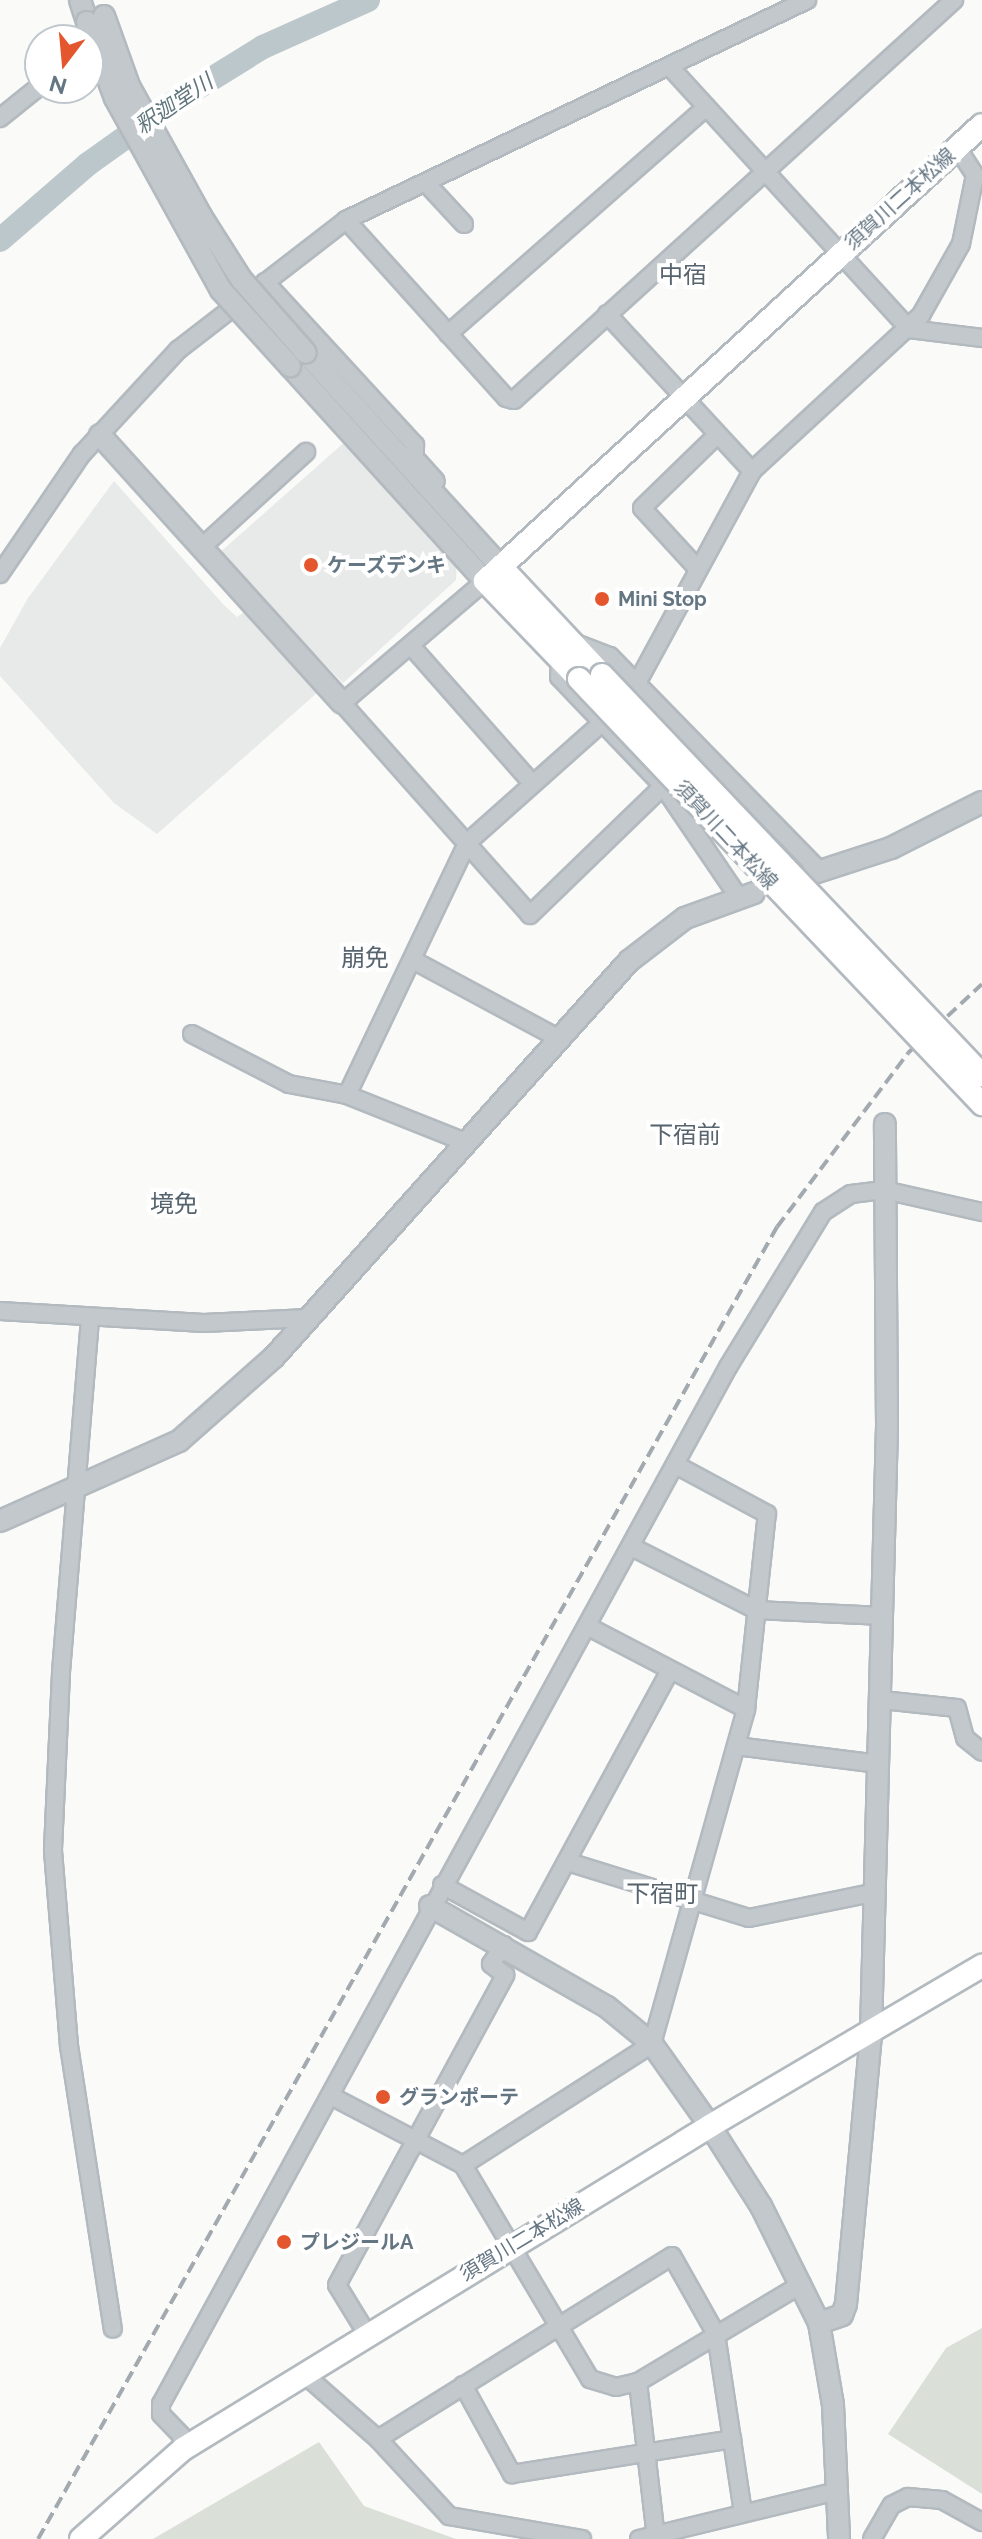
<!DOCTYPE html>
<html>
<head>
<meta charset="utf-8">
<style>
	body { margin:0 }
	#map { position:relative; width:982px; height:2539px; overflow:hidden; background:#fafaf8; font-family:Raleway,"Noto Sans JP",sans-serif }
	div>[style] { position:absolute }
	.built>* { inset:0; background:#e8e9e9 }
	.green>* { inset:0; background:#dadfd7 }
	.river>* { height:24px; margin:-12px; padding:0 12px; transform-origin:12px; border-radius:12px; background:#bbc7cb }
	.roads { filter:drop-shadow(2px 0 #b3babf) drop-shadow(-2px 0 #b3babf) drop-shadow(0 2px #b3babf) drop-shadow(0 -2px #b3babf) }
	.minor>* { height:16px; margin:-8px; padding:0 8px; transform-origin:8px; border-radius:8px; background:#c3c8cc }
	.tertiary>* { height:20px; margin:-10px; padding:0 10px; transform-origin:10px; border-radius:10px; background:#c3c8cc }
	.secondary>* { height:22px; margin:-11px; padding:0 11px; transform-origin:11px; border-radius:11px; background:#fff }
	.rail>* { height:4px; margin-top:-2px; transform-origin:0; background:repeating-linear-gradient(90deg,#a2aab0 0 12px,transparent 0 18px) }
	.bridges { filter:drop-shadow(2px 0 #b3babf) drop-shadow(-2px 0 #b3babf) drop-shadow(0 2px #b3babf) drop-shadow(0 -2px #b3babf) }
	.tertiary-bridge>* { height:20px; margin:-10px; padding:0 10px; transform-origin:10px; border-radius:10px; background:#c3c8cc }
	.secondary-bridge>* { height:22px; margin:-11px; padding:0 11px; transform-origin:11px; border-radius:11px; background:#fff }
	.dots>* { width:22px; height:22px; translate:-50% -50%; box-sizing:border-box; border:4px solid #fff; border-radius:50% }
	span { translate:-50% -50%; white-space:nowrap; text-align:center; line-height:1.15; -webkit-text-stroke:8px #fff; paint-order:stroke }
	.street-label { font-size:20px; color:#657683 }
	.poi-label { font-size:20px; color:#657683; font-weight:700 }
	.left { translate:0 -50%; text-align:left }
	.water-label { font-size:22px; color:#60757c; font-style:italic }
	.quarter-label { font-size:24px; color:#57646e }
	.north { position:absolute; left:24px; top:24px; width:80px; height:80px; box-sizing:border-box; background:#fff; border:2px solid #c1c8cd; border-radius:50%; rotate:196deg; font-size:22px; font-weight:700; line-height:32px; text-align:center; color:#657683 }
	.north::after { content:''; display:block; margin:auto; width:28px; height:36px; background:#e4572e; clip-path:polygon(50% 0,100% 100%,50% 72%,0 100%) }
</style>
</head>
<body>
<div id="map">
	<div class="built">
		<i style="clip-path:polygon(347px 440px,457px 560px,456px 580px,343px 683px,218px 554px)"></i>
		<i style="clip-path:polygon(114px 481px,223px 604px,237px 617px,246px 611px,318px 692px,157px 834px,114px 803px,0 676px,0 648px,28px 598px)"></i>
	</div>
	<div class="green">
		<i style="clip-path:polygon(982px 2328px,982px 2494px,888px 2434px,946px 2348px)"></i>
		<i style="clip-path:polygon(319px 2442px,364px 2506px,456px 2539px,153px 2539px)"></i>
	</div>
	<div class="river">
		<i style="left:0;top:240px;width:116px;rotate:-40.8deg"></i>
		<i style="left:88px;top:164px;width:112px;rotate:-35.5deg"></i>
		<i style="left:179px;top:99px;width:99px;rotate:-31.8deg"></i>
		<i style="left:263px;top:47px;width:115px;rotate:-24.1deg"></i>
	</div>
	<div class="roads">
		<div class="minor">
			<i style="left:670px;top:67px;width:355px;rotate:47.6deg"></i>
			<i style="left:909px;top:329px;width:74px;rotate:7deg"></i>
			<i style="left:0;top:118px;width:51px;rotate:-38.7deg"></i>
			<i style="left:426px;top:183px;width:56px;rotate:47.2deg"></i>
			<i style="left:346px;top:220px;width:239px;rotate:48deg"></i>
			<i style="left:506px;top:398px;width:8px;rotate:14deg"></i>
			<i style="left:514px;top:400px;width:595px;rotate:-42.27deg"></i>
			<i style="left:265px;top:282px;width:222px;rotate:47.4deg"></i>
			<i style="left:415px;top:445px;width:13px;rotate:90deg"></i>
			<i style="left:415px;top:458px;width:31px;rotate:48deg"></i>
			<i style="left:607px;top:314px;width:214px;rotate:47.3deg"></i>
			<i style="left:448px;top:334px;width:344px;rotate:-41.3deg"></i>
			<i style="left:202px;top:547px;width:141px;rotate:-42.4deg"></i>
			<i style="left:697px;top:568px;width:81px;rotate:-132.5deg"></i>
			<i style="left:642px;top:508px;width:105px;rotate:-44.2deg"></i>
			<i style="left:0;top:574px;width:145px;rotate:-55.7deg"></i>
			<i style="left:82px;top:454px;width:142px;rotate:-47.3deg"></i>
			<i style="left:178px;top:350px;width:212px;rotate:-37.7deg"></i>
			<i style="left:346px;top:220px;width:511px;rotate:-25.51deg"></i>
			<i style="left:485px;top:581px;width:188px;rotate:139.5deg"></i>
			<i style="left:342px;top:703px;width:283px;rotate:48.4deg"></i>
			<i style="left:530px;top:915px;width:185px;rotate:-44.1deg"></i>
			<i style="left:578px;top:644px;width:34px;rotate:21deg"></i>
			<i style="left:610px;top:656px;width:301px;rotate:45.7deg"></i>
			<i style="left:412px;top:647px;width:180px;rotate:48.6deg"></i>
			<i style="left:560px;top:660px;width:17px;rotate:93deg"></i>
			<i style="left:559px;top:677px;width:151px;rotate:46.3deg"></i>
			<i style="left:663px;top:786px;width:135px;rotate:55.8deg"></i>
			<i style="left:636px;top:685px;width:243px;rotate:-61.5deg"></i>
			<i style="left:752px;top:471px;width:230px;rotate:-42.7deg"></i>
			<i style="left:921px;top:315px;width:81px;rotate:-60.6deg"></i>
			<i style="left:961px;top:244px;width:70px;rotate:-78.5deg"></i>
			<i style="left:975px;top:175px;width:33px;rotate:-123deg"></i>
			<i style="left:413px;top:960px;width:165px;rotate:28.3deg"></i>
			<i style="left:192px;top:1034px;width:109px;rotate:27.3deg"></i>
			<i style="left:289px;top:1084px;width:59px;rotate:10.7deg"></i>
			<i style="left:347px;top:1095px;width:127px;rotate:21.7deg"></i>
			<i style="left:347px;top:1095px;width:279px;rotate:-64.5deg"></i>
			<i style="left:467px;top:843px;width:182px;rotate:-41.7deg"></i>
			<i style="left:0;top:1311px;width:204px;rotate:3.4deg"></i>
			<i style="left:204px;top:1323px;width:104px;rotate:-2.8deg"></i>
			<i style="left:90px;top:1319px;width:355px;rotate:94.7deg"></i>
			<i style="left:61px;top:1673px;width:178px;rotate:92.6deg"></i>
			<i style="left:53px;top:1851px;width:196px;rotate:85.3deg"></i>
			<i style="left:69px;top:2046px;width:286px;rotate:81.2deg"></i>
			<i style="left:632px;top:1547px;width:139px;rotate:26.9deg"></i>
			<i style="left:756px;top:1610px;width:127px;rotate:2.7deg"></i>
			<i style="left:589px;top:1627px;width:177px;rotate:27.6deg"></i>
			<i style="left:882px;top:1700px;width:75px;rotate:6.1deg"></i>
			<i style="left:957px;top:1708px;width:31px;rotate:75deg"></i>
			<i style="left:965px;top:1738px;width:22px;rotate:39deg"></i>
			<i style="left:736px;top:1746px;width:144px;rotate:7.2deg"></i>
			<i style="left:568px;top:1862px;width:189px;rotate:17.2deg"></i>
			<i style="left:749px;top:1918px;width:126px;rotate:-11.5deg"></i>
			<i style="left:442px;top:1885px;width:98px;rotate:28.7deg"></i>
			<i style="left:528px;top:1932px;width:296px;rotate:-61.5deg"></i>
			<i style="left:331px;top:2096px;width:149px;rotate:27.6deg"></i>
			<i style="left:463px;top:2165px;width:224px;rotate:-32.6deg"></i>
			<i style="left:652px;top:2044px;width:348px;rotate:-74.3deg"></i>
			<i style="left:746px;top:1709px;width:196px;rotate:-83.9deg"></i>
			<i style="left:767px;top:1514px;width:103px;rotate:-151.7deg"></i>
			<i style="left:463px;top:2165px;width:249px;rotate:59.3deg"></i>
			<i style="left:590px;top:2379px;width:27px;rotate:17deg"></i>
			<i style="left:616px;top:2387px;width:23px;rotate:-13deg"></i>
			<i style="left:638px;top:2382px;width:191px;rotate:-30.9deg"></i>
			<i style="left:367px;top:2334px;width:57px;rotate:-121.5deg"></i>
			<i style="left:337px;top:2285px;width:353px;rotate:-61.5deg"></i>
			<i style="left:505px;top:1975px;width:18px;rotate:-142deg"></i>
			<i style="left:491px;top:1964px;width:23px;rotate:-56deg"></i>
			<i style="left:304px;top:2374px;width:98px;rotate:41.3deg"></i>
			<i style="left:378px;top:2439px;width:105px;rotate:47.3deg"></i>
			<i style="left:449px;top:2516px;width:135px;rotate:9.8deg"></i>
			<i style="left:638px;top:2382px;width:157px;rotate:83.4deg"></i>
			<i style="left:463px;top:2385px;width:102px;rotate:61.2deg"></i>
			<i style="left:512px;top:2474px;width:223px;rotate:-9deg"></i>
			<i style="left:378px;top:2439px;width:346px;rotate:-31.9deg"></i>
			<i style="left:672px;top:2256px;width:90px;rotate:60.6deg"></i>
			<i style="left:716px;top:2334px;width:181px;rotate:81.4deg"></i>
			<i style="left:183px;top:2449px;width:14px;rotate:-98deg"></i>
			<i style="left:181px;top:2435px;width:29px;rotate:-134deg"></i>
			<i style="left:161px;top:2414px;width:10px;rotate:-90deg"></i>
			<i style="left:161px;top:2404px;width:1182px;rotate:-61.33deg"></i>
			<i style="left:728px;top:1367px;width:182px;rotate:-58.5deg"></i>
			<i style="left:823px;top:1212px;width:33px;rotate:-33deg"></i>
			<i style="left:851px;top:1194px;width:33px;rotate:-7deg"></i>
			<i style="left:884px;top:1190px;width:100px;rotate:12.7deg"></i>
			<i style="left:639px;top:2539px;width:205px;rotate:-13.6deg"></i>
			<i style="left:872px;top:2539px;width:39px;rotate:-60deg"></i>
			<i style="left:892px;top:2505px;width:18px;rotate:-27deg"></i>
			<i style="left:908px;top:2497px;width:34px;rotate:5deg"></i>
			<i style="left:942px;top:2500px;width:46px;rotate:28.8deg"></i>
		</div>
		<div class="tertiary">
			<i style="left:80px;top:0;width:23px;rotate:72deg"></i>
			<i style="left:306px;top:353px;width:290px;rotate:47.7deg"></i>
			<i style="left:290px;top:366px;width:290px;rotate:47.8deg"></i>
			<i style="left:100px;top:435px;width:361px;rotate:47.9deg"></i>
			<i style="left:811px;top:874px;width:84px;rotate:-18deg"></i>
			<i style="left:891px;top:848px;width:102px;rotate:-26.8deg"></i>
			<i style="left:0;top:1521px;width:196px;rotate:-24.1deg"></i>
			<i style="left:179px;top:1441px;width:127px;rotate:-41.5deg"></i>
			<i style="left:274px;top:1357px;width:532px;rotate:-48.12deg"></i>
			<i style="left:629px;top:961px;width:71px;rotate:-37.5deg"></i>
			<i style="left:685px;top:918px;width:73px;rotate:-19.9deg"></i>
			<i style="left:430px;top:1906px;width:204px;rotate:29.7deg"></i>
			<i style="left:607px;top:2007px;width:58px;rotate:39.4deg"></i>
			<i style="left:652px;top:2044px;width:100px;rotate:54.7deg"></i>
			<i style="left:710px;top:2126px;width:95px;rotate:57.5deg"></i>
			<i style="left:761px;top:2206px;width:131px;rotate:63.6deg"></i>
			<i style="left:819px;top:2323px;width:83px;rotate:80.3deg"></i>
			<i style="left:833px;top:2405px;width:134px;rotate:87.4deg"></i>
			<i style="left:819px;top:2323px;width:24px;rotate:-19deg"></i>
			<i style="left:842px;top:2315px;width:12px;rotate:-70deg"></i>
			<i style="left:846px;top:2304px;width:272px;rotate:-84.7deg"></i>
			<i style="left:871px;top:2033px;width:607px;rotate:-88.49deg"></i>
			<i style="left:887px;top:1426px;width:302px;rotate:-90.4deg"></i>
		</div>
		<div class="secondary">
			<i style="left:501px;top:567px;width:148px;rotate:46.9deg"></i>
			<i style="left:579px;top:679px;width:136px;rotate:-133.8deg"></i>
			<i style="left:485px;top:581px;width:674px;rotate:-42.54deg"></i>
			<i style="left:81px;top:2539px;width:136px;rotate:-41.4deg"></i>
			<i style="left:183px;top:2449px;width:618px;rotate:-31.5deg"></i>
			<i style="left:710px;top:2126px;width:316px;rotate:-30.5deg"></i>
		</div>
	</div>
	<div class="rail">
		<i style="left:38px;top:2539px;width:1506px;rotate:-60.61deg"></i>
		<i style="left:777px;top:1227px;width:218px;rotate:-53deg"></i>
		<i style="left:908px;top:1053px;width:101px;rotate:-43deg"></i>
	</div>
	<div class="bridges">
		<div class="tertiary-bridge">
			<i style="left:104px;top:16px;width:74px;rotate:70.3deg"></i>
			<i style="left:129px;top:86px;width:149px;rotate:61deg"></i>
			<i style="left:201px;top:216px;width:75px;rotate:57.6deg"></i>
			<i style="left:241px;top:279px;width:98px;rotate:48.7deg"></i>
			<i style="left:87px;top:22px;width:81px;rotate:69.8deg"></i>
			<i style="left:115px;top:98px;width:219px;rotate:61.1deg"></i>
			<i style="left:221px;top:290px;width:103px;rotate:47.8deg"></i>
		</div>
		<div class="secondary-bridge">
			<i style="left:602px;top:675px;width:552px;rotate:46.47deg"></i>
			<i style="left:579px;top:679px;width:586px;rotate:46.52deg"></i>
		</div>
	</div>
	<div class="dots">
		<i style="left:311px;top:565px;background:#e4572e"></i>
		<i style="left:602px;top:599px;background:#e4572e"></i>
		<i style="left:383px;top:2097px;background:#e4572e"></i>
		<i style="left:284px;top:2242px;background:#e4572e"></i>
	</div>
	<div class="street-label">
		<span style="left:900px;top:199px;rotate:-42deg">須賀川二本松線</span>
		<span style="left:726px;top:835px;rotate:47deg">須賀川二本松線</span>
		<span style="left:522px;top:2240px;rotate:-31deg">須賀川二本松線</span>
	</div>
	<div class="poi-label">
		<span class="left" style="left:327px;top:565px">ケーズデンキ</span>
		<span class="left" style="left:618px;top:599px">Mini Stop</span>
		<span class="left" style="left:399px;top:2097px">グランポーテ</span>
		<span class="left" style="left:300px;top:2242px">プレジールA</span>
	</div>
	<div class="water-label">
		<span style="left:174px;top:104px;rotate:-34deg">釈迦堂川</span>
	</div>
	<div class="quarter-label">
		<span style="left:683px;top:275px">中宿</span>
		<span style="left:365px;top:958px">崩免</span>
		<span style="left:685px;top:1135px">下宿前</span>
		<span style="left:174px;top:1204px">境免</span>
		<span style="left:662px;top:1894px">下宿町</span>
	</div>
	<div class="north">N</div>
</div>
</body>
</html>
